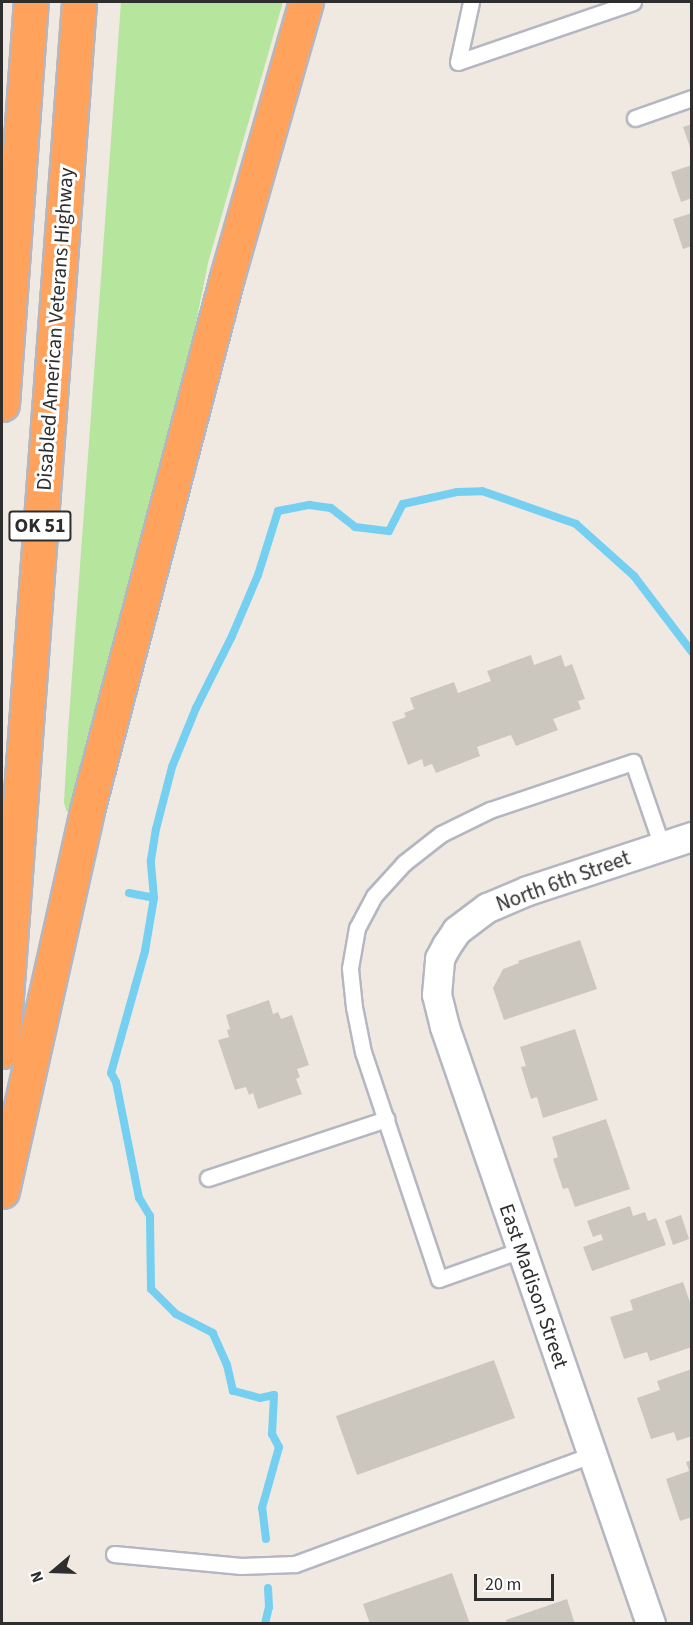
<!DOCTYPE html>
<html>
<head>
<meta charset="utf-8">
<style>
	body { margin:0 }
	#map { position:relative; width:693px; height:1625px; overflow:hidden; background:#efe9e1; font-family:"Source Sans 3",sans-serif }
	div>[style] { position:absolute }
	.green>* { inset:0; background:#b6e59e }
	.stream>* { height:8px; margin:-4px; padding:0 4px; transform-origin:4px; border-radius:4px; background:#75cff0 }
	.building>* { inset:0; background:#cbc7bf }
	.roads { filter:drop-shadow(2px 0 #b4b7c1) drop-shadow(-2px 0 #b4b7c1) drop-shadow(0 2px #b4b7c1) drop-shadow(0 -2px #b4b7c1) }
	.lane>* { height:15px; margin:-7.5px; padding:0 7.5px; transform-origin:7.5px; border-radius:7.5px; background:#fff }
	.street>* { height:28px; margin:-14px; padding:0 14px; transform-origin:14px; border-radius:14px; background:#fff }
	.highway>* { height:33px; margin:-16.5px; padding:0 16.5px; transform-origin:16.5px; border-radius:16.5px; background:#ffa35c }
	span { translate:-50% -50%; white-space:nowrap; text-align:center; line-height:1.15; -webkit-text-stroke:6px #fff; paint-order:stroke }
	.shield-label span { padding:2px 4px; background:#fff; border:2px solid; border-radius:4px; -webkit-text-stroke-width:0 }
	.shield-label { font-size:20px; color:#2e2e2e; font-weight:700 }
	.street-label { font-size:21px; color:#2e2e2e }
	.frame { position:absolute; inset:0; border:3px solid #2e2e2e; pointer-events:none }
	.north { position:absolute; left:24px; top:1541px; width:60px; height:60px; -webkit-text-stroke:4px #fff; paint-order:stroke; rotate:251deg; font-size:16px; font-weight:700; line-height:24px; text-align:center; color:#2e2e2e }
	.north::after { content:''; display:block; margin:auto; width:21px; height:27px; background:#2e2e2e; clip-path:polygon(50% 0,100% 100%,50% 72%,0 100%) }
	.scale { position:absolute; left:474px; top:1574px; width:80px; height:27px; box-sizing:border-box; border:3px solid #2e2e2e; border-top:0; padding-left:8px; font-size:18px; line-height:21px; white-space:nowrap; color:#2e2e2e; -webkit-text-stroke:4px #fff; paint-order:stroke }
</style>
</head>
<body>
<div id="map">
	<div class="green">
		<i style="clip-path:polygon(121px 2px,283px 2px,208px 263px,177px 417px,71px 809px,67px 812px,64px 803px,68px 731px)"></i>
	</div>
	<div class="stream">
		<i style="left:129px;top:893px;width:25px;rotate:11deg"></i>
		<i style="left:266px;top:1539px;width:31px;rotate:-97deg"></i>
		<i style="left:262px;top:1508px;width:63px;rotate:-74.4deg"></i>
		<i style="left:279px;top:1447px;width:15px;rotate:-118deg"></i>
		<i style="left:272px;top:1434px;width:39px;rotate:-87deg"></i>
		<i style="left:274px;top:1395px;width:14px;rotate:168deg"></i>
		<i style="left:260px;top:1398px;width:28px;rotate:-165deg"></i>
		<i style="left:233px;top:1391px;width:27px;rotate:-103deg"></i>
		<i style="left:227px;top:1365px;width:35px;rotate:-114deg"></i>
		<i style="left:213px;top:1333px;width:42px;rotate:-152.8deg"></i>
		<i style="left:176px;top:1314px;width:35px;rotate:-135deg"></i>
		<i style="left:151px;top:1289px;width:73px;rotate:-90.8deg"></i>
		<i style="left:150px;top:1216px;width:21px;rotate:-121deg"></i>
		<i style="left:139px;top:1198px;width:118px;rotate:-101.2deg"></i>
		<i style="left:116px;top:1082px;width:10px;rotate:-119deg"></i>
		<i style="left:111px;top:1073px;width:127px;rotate:-74.4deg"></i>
		<i style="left:145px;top:951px;width:54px;rotate:-80.4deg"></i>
		<i style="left:154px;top:898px;width:38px;rotate:-95deg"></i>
		<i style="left:151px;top:860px;width:31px;rotate:-81deg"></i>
		<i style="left:156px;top:829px;width:64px;rotate:-75.5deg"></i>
		<i style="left:172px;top:767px;width:64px;rotate:-67.9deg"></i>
		<i style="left:196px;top:708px;width:80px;rotate:-63.4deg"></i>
		<i style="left:232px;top:636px;width:66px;rotate:-66.9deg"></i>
		<i style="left:258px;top:575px;width:67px;rotate:-72.6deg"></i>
		<i style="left:278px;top:511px;width:32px;rotate:-11deg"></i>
		<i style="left:309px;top:505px;width:22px;rotate:8deg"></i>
		<i style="left:331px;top:508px;width:31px;rotate:38deg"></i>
		<i style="left:355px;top:527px;width:34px;rotate:7deg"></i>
		<i style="left:389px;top:531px;width:30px;rotate:-63deg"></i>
		<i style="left:403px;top:504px;width:55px;rotate:-12.5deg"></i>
		<i style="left:457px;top:492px;width:25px;rotate:-2deg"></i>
		<i style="left:482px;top:491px;width:100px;rotate:19.3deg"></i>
		<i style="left:576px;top:524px;width:78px;rotate:41.9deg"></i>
		<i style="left:634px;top:576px;width:96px;rotate:52.7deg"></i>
		<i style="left:265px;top:1624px;width:17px;rotate:-77deg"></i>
		<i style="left:269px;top:1607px;width:19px;rotate:-93deg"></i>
	</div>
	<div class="building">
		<i style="clip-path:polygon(692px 124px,692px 150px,691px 150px,683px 127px)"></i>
		<i style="clip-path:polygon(692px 165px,692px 198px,681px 202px,671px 172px)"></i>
		<i style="clip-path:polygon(692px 213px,692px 246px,683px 249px,673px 219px)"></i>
		<i style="clip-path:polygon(531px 655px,534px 665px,561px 655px,565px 667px,572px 664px,585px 699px,578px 701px,581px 709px,553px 719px,558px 730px,516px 746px,511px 735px,477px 747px,480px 756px,436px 773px,432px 764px,424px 767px,422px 759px,408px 765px,392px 722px,406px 717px,404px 713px,414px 709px,410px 698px,454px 682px,458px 693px,491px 681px,487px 671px)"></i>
		<i style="clip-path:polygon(580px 940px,597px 989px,504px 1020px,493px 988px,503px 969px,519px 963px,518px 961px)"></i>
		<i style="clip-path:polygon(269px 1000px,273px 1014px,278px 1012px,281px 1019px,292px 1015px,309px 1065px,297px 1069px,300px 1077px,296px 1079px,302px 1094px,258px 1109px,253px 1093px,249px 1095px,246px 1087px,235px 1090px,218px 1040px,229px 1037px,227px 1030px,230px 1029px,226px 1015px)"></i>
		<i style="clip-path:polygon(575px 1029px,598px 1100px,543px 1118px,537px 1097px,531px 1099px,521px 1067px,526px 1066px,520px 1047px)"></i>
		<i style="clip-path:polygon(606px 1119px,630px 1189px,575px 1207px,568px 1188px,563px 1189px,553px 1159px,558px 1157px,552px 1137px)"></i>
		<i style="clip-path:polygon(630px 1206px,633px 1216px,645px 1212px,648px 1221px,656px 1218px,666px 1245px,592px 1271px,583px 1247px,603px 1240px,601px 1234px,593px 1237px,587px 1221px)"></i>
		<i style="clip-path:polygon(681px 1215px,689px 1239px,673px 1245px,665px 1221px)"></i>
		<i style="clip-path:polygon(683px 1282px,692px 1308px,692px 1347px,650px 1361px,647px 1352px,624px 1359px,610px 1317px,633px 1310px,630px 1300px)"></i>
		<i style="clip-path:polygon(494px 1360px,515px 1418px,357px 1475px,336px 1416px)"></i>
		<i style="clip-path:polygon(692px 1369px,692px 1436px,677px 1441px,674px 1432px,651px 1439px,637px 1398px,660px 1390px,657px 1381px)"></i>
		<i style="clip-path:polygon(692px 1460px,692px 1517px,680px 1521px,666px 1479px,689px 1471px,686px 1462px)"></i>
		<i style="clip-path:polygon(452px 1573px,470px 1624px,370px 1624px,363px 1604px)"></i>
		<i style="clip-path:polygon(567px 1599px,575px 1624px,507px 1624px,506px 1620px)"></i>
	</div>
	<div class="roads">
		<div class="lane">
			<i style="left:471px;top:2px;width:61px;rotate:102.2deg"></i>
			<i style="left:458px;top:62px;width:185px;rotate:-18.9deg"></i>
			<i style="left:635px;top:118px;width:60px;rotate:-19.3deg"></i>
			<i style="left:208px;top:1178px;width:188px;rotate:-18.3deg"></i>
			<i style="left:521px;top:1250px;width:87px;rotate:160.5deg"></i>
			<i style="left:439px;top:1279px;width:239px;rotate:-108.5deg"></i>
			<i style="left:363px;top:1052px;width:46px;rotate:-101.3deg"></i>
			<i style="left:354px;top:1007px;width:39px;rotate:-96deg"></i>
			<i style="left:350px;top:968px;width:41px;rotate:-80.1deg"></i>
			<i style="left:357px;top:928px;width:36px;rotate:-62deg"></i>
			<i style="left:374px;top:896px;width:45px;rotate:-47.7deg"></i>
			<i style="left:404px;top:863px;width:47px;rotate:-38.1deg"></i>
			<i style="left:441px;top:834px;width:55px;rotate:-26.1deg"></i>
			<i style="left:490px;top:810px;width:151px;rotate:-18.6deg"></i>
			<i style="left:633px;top:762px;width:89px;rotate:71deg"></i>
			<i style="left:114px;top:1554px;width:128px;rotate:5.4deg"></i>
			<i style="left:241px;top:1566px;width:54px;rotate:-2.1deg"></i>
			<i style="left:295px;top:1564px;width:316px;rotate:-20.2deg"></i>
		</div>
		<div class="street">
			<i style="left:651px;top:1624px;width:632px;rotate:-109.04deg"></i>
			<i style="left:445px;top:1027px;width:33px;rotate:-104deg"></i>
			<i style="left:437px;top:995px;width:36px;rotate:-85deg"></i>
			<i style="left:440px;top:959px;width:15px;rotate:-62deg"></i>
			<i style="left:447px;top:946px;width:18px;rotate:-56deg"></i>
			<i style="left:457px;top:931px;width:39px;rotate:-37deg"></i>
			<i style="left:488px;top:908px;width:43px;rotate:-23deg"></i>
			<i style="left:528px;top:891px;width:173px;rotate:-18.2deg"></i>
		</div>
		<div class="highway">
			<i style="left:2px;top:404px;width:403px;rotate:-85.9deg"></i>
			<i style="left:2px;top:1051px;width:1052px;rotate:-85.8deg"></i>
			<i style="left:2px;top:1191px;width:390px;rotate:-77.4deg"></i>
			<i style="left:87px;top:810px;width:551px;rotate:-75.28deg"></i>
			<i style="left:227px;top:277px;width:286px;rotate:-74deg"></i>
		</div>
	</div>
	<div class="shield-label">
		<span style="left:40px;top:526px">OK 51</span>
	</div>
	<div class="street-label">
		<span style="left:55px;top:329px;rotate:-86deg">Disabled American Veterans Highway</span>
		<span style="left:563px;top:881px;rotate:-20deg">North 6th Street</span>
		<span style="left:534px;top:1286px;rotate:71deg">East Madison Street</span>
	</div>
	<div class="frame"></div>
	<div class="north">N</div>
	<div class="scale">20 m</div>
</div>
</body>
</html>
